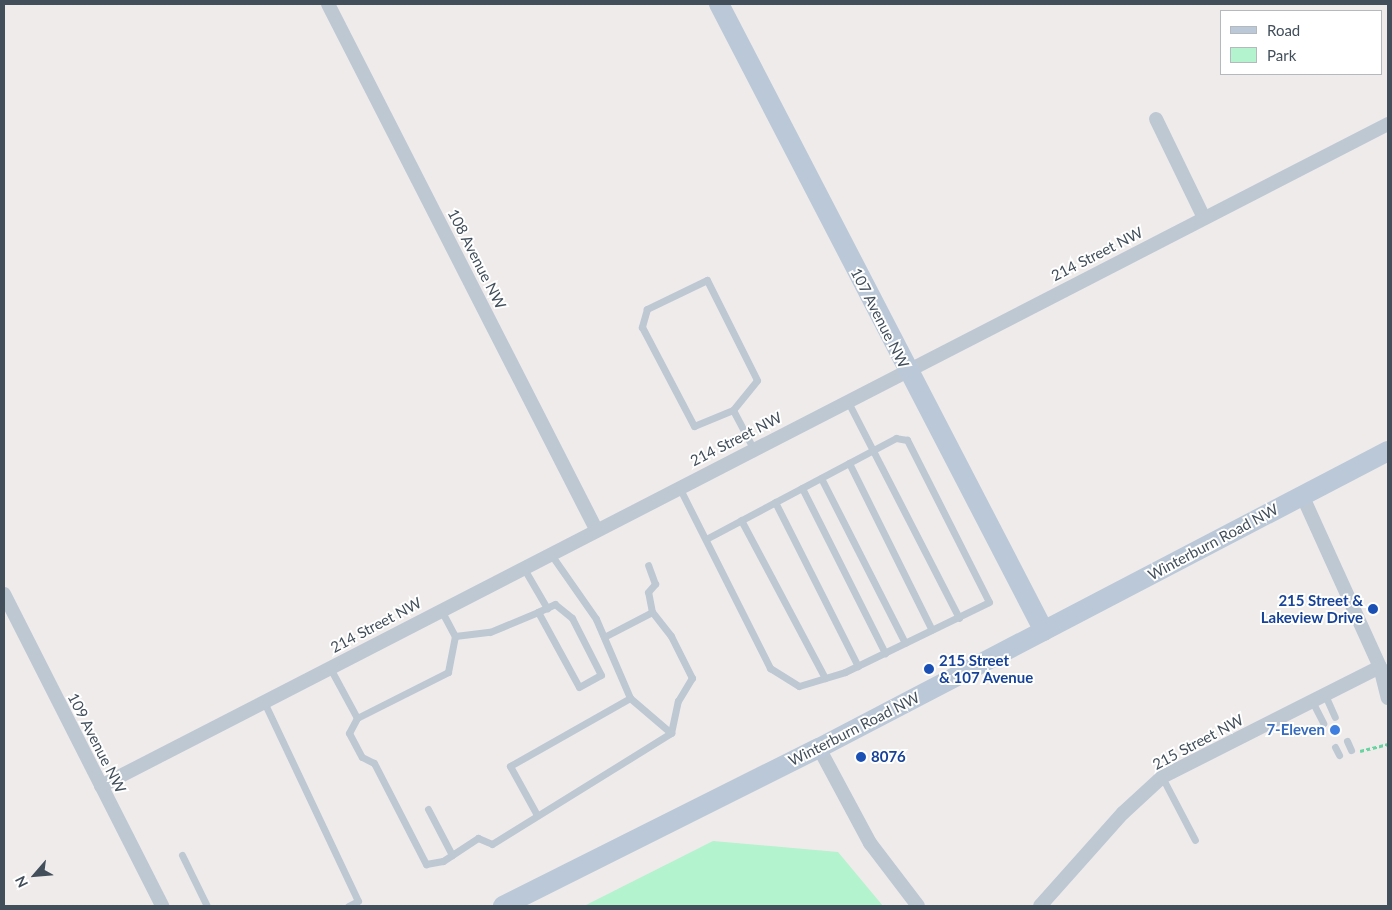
<!DOCTYPE html>
<html>
<head>
<meta charset="utf-8">
<style>
	body { margin:0 }
	#map { position:relative; width:1392px; height:910px; overflow:hidden; background:#efebeb; font-family:Lato,sans-serif }
	div>[style] { position:absolute }
	.green>* { inset:0; background:#b3f3cd }
	.path>* { height:2.5px; margin-top:-1.25px; transform-origin:0; background:repeating-linear-gradient(90deg,#68d4a1 0 4px,transparent 0 6.5px) }
	.lane>* { height:7px; margin:-3.5px; padding:0 3.5px; transform-origin:3.5px; border-radius:3.5px; background:#bdc8d3 }
	.street>* { height:14px; margin:-7px; padding:0 7px; transform-origin:7px; border-radius:7px; background:#bdc8d3 }
	.secondary>* { height:20px; margin:-10px; padding:0 10px; transform-origin:10px; border-radius:10px; background:#bbc8d8 }
	.dots>* { width:14px; height:14px; translate:-50% -50%; box-sizing:border-box; border:2px solid #fff; border-radius:50% }
	span { translate:-50% -50%; white-space:nowrap; text-align:center; line-height:1.15; -webkit-text-stroke:4px #fff; paint-order:stroke }
	.street-label { font-size:15px; color:#424f5b }
	.transit-label { font-size:15px; color:#164399; font-weight:700 }
	.right { translate:-100% -50%; text-align:right }
	.left { translate:0 -50%; text-align:left }
	.shop-label { font-size:15px; color:#366cbe; font-weight:700 }
	.frame { position:absolute; inset:0; border:5px solid #424f5b; pointer-events:none }
	.legend { position:absolute; left:1220px; top:10px; width:162px; height:65px; box-sizing:border-box; background:#fff; border:1px solid #b3b9bd; margin:0; padding:6px 9px; list-style:none; font-size:15px; color:#424f5b }
	.legend li { display:flex; align-items:center; gap:10px; height:25px }
	.legend b { width:25px; border:1px solid #b3b9bd }
	.north { position:absolute; left:10px; top:850px; width:50px; height:50px; -webkit-text-stroke:4px #fff; paint-order:stroke; rotate:243deg; font-size:14px; font-weight:700; line-height:20px; text-align:center; color:#424f5b }
	.north::after { content:''; display:block; margin:auto; width:18px; height:22px; background:#424f5b; clip-path:polygon(50% 0,100% 100%,50% 72%,0 100%) }
</style>
</head>
<body>
<div id="map">
	<div class="green">
		<i style="clip-path:polygon(713px 841px,838px 852px,883px 906px,584px 906px)"></i>
	</div>
	<div class="path">
		<i style="left:1360px;top:751px;width:29px;rotate:-14deg"></i>
	</div>
	<div class="lane">
		<i style="left:847px;top:400px;width:245px;rotate:62.8deg"></i>
		<i style="left:733px;top:410px;width:38px;rotate:-51deg"></i>
		<i style="left:757px;top:380px;width:112px;rotate:-116.6deg"></i>
		<i style="left:707px;top:280px;width:67px;rotate:154.2deg"></i>
		<i style="left:647px;top:309px;width:19px;rotate:106deg"></i>
		<i style="left:642px;top:327px;width:112px;rotate:62.3deg"></i>
		<i style="left:694px;top:426px;width:42px;rotate:-22.3deg"></i>
		<i style="left:733px;top:410px;width:43px;rotate:62.2deg"></i>
		<i style="left:849px;top:463px;width:186px;rotate:63.6deg"></i>
		<i style="left:821px;top:478px;width:185px;rotate:63deg"></i>
		<i style="left:679px;top:487px;width:203px;rotate:63.3deg"></i>
		<i style="left:770px;top:668px;width:34px;rotate:32deg"></i>
		<i style="left:799px;top:686px;width:48px;rotate:-16.9deg"></i>
		<i style="left:845px;top:672px;width:160px;rotate:-25.9deg"></i>
		<i style="left:989px;top:602px;width:182px;rotate:-116.8deg"></i>
		<i style="left:907px;top:440px;width:11px;rotate:-170deg"></i>
		<i style="left:896px;top:438px;width:213px;rotate:152deg"></i>
		<i style="left:802px;top:488px;width:185px;rotate:63.3deg"></i>
		<i style="left:775px;top:502px;width:184px;rotate:63.2deg"></i>
		<i style="left:741px;top:520px;width:179px;rotate:62deg"></i>
		<i style="left:550px;top:553px;width:80px;rotate:55.1deg"></i>
		<i style="left:596px;top:619px;width:86px;rotate:66.7deg"></i>
		<i style="left:523px;top:567px;width:48px;rotate:59.7deg"></i>
		<i style="left:441px;top:610px;width:30px;rotate:62deg"></i>
		<i style="left:604px;top:637px;width:54px;rotate:-27.5deg"></i>
		<i style="left:330px;top:668px;width:57px;rotate:61.6deg"></i>
		<i style="left:357px;top:718px;width:102px;rotate:-26.8deg"></i>
		<i style="left:448px;top:672px;width:37px;rotate:-79deg"></i>
		<i style="left:455px;top:636px;width:35px;rotate:-7deg"></i>
		<i style="left:490px;top:632px;width:52px;rotate:-22.6deg"></i>
		<i style="left:538px;top:612px;width:85px;rotate:61.3deg"></i>
		<i style="left:579px;top:687px;width:25px;rotate:-29deg"></i>
		<i style="left:601px;top:675px;width:64px;rotate:-117deg"></i>
		<i style="left:572px;top:618px;width:22px;rotate:-141deg"></i>
		<i style="left:555px;top:604px;width:19px;rotate:155deg"></i>
		<i style="left:1325px;top:695px;width:24px;rotate:66deg"></i>
		<i style="left:1312px;top:701px;width:25px;rotate:63deg"></i>
		<i style="left:264px;top:702px;width:220px;rotate:64.7deg"></i>
		<i style="left:358px;top:901px;width:11px;rotate:153deg"></i>
		<i style="left:357px;top:718px;width:17px;rotate:118deg"></i>
		<i style="left:349px;top:733px;width:27px;rotate:62deg"></i>
		<i style="left:362px;top:757px;width:13px;rotate:27deg"></i>
		<i style="left:374px;top:763px;width:114px;rotate:62.8deg"></i>
		<i style="left:426px;top:864px;width:17px;rotate:-10deg"></i>
		<i style="left:443px;top:861px;width:42px;rotate:-33.3deg"></i>
		<i style="left:478px;top:838px;width:15px;rotate:23deg"></i>
		<i style="left:492px;top:844px;width:211px;rotate:-31.8deg"></i>
		<i style="left:671px;top:733px;width:33px;rotate:-78deg"></i>
		<i style="left:678px;top:701px;width:27px;rotate:-59deg"></i>
		<i style="left:692px;top:678px;width:47px;rotate:-116.6deg"></i>
		<i style="left:671px;top:636px;width:31px;rotate:-128deg"></i>
		<i style="left:652px;top:612px;width:20px;rotate:-101deg"></i>
		<i style="left:648px;top:592px;width:11px;rotate:-49deg"></i>
		<i style="left:655px;top:584px;width:20px;rotate:-110deg"></i>
		<i style="left:1347px;top:741px;width:10px;rotate:66deg"></i>
		<i style="left:1335px;top:747px;width:9px;rotate:63deg"></i>
		<i style="left:1162px;top:777px;width:71px;rotate:62.4deg"></i>
		<i style="left:428px;top:809px;width:52px;rotate:62.4deg"></i>
		<i style="left:537px;top:815px;width:56px;rotate:-118.9deg"></i>
		<i style="left:510px;top:766px;width:138px;rotate:-29.5deg"></i>
		<i style="left:630px;top:698px;width:54px;rotate:40.5deg"></i>
		<i style="left:182px;top:855px;width:57px;rotate:63.9deg"></i>
	</div>
	<div class="street">
		<i style="left:328px;top:4px;width:589px;rotate:62.96deg"></i>
		<i style="left:1156px;top:119px;width:110px;rotate:64.1deg"></i>
		<i style="left:1302px;top:495px;width:189px;rotate:65.6deg"></i>
		<i style="left:1380px;top:667px;width:32px;rotate:76deg"></i>
		<i style="left:4px;top:594px;width:350px;rotate:63.1deg"></i>
		<i style="left:819px;top:748px;width:108px;rotate:61.8deg"></i>
		<i style="left:870px;top:843px;width:79px;rotate:52.7deg"></i>
		<i style="left:101px;top:786px;width:1447px;rotate:-27.22deg"></i>
		<i style="left:1040px;top:906px;width:125px;rotate:-48.3deg"></i>
		<i style="left:1123px;top:813px;width:53px;rotate:-42.7deg"></i>
		<i style="left:1162px;top:777px;width:244px;rotate:-26.8deg"></i>
	</div>
	<div class="secondary">
		<i style="left:719px;top:4px;width:706px;rotate:62.6deg"></i>
		<i style="left:503px;top:906px;width:353px;rotate:-26.6deg"></i>
		<i style="left:819px;top:748px;width:642px;rotate:-27.56deg"></i>
	</div>
	<div class="dots">
		<i style="left:1373px;top:609px;background:#1a4fb4"></i>
		<i style="left:929px;top:669px;background:#1a4fb4"></i>
		<i style="left:1335px;top:730px;background:#3f7fe0"></i>
		<i style="left:861px;top:757px;background:#1a4fb4"></i>
	</div>
	<div class="street-label">
		<span style="left:1097px;top:254px;rotate:-27deg">214 Street NW</span>
		<span style="left:477px;top:259px;rotate:63deg">108 Avenue NW</span>
		<span style="left:880px;top:318px;rotate:63deg">107 Avenue NW</span>
		<span style="left:736px;top:439px;rotate:-27deg">214 Street NW</span>
		<span style="left:1213px;top:542px;rotate:-28deg">Winterburn Road NW</span>
		<span style="left:376px;top:625px;rotate:-28deg">214 Street NW</span>
		<span style="left:854px;top:729px;rotate:-27deg">Winterburn Road NW</span>
		<span style="left:1198px;top:742px;rotate:-28deg">215 Street NW</span>
		<span style="left:97px;top:743px;rotate:63deg">109 Avenue NW</span>
	</div>
	<div class="transit-label">
		<span class="right" style="left:1363px;top:609px">215 Street &amp;<br>Lakeview Drive</span>
		<span class="left" style="left:939px;top:669px">215 Street<br>&amp; 107 Avenue</span>
		<span class="left" style="left:871px;top:757px">8076</span>
	</div>
	<div class="shop-label">
		<span class="right" style="left:1325px;top:730px">7-Eleven</span>
	</div>
	<div class="frame"></div>
	<ul class="legend">
	<li><b style="height:6px;background:#bbc8d8"></b>Road</li>
	<li><b style="height:14px;background:#b3f3cd"></b>Park</li>
	</ul>
	<div class="north">N</div>
</div>
</body>
</html>
